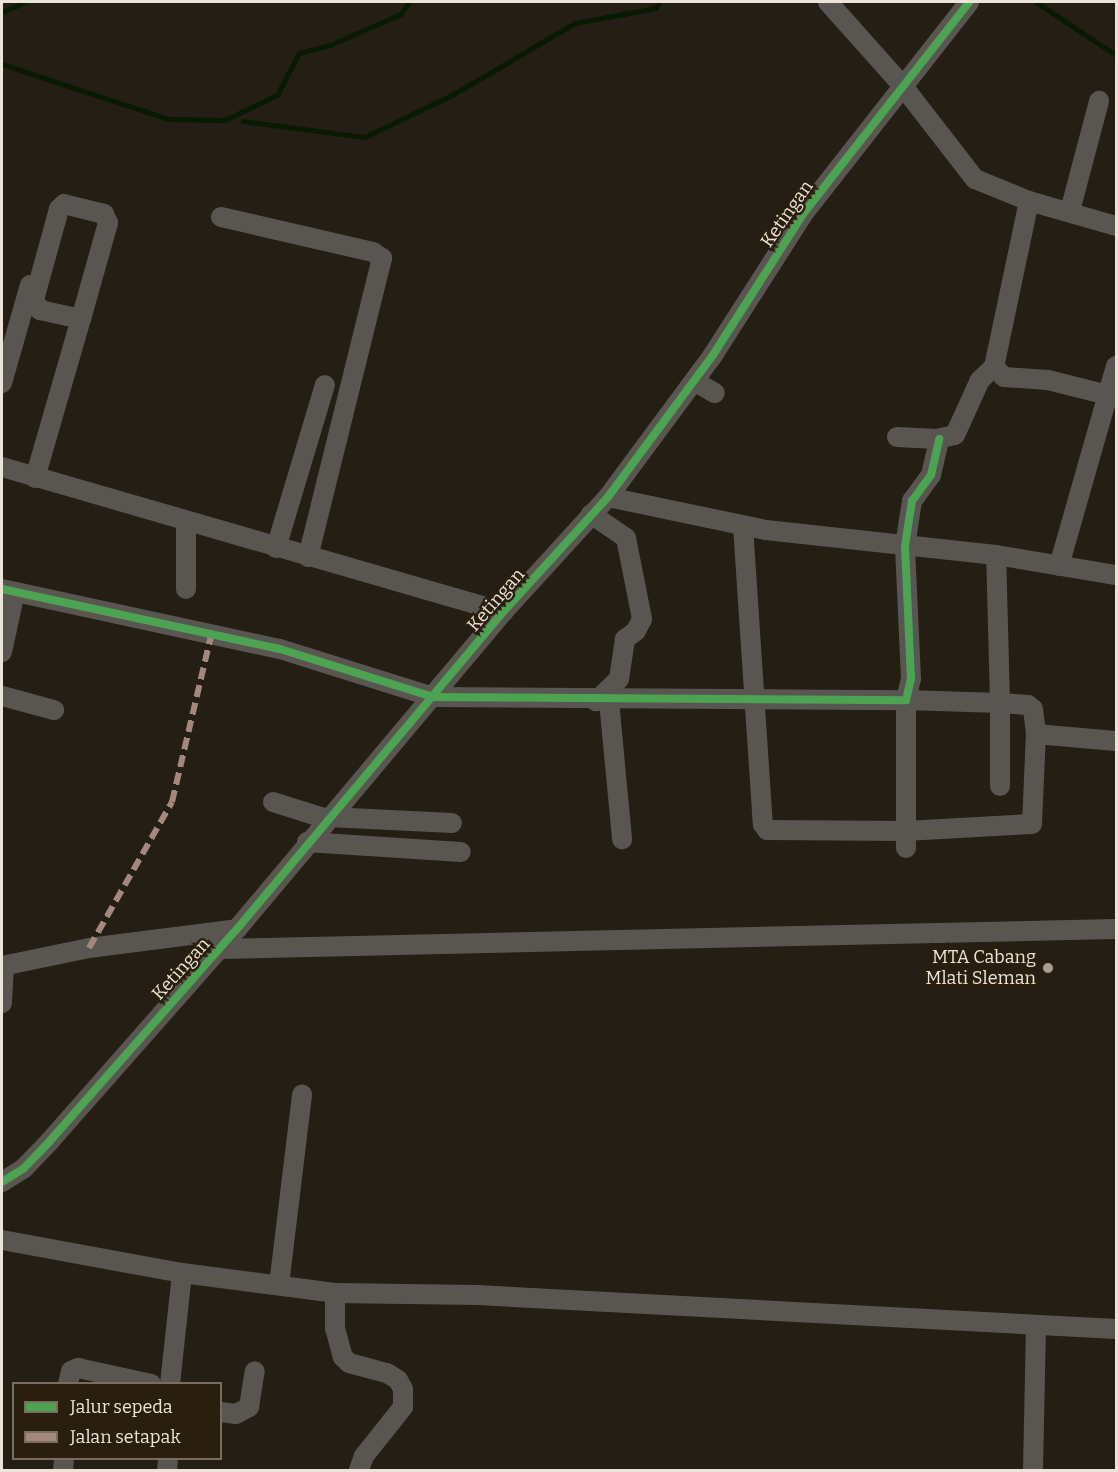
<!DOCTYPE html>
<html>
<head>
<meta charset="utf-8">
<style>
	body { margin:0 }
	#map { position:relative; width:1118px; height:1472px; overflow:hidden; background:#241e14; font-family:Bitter,serif }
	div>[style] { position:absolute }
	.stream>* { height:4.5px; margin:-2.25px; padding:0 2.25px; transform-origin:2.25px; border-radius:2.25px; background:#091902 }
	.minor>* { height:20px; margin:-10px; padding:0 10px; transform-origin:10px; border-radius:10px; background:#595652 }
	.quiet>* { height:6px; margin-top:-3px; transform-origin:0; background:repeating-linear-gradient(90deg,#a5887d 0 12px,transparent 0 18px) }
	.cycleway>* { height:8px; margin:-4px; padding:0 4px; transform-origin:4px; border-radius:4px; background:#4ca352 }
	.dots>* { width:16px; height:16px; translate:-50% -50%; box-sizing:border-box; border:3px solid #2a1f0e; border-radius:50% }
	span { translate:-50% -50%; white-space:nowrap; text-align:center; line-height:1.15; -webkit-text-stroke:5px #2a1f0e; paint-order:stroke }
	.street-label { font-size:18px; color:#ece4d9 }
	.poi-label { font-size:18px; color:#ece4d9 }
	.right { translate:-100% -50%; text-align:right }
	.frame { position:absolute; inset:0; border:3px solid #ece4d9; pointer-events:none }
	.legend { position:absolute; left:12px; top:1382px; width:210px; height:78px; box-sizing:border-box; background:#2a1f0e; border:2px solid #786e5f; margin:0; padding:8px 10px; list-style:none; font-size:18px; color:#ece4d9 }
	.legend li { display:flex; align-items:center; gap:12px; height:30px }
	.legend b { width:30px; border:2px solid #786e5f }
</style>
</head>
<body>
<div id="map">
	<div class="stream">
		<i style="left:1036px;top:2px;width:96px;rotate:33.5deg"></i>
		<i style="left:2px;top:12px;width:25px;rotate:-23deg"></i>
		<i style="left:2px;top:64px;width:175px;rotate:18.3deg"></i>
		<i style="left:168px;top:119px;width:57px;rotate:1deg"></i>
		<i style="left:225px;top:120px;width:58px;rotate:-25.7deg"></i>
		<i style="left:277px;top:95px;width:47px;rotate:-62.4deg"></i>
		<i style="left:299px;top:53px;width:32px;rotate:-14deg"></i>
		<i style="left:330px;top:45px;width:77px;rotate:-23.6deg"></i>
		<i style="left:401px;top:14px;width:14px;rotate:-56deg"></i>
		<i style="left:243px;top:121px;width:123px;rotate:7.5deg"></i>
		<i style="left:365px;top:137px;width:99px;rotate:-25.8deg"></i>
		<i style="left:454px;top:94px;width:140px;rotate:-30.4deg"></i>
		<i style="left:575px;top:23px;width:82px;rotate:-10.5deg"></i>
		<i style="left:656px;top:8px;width:7px;rotate:-63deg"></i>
	</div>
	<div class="minor">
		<i style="left:828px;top:2px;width:111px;rotate:48.3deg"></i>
		<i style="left:902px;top:85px;width:119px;rotate:52.2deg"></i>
		<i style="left:975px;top:179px;width:58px;rotate:22.2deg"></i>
		<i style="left:1070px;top:211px;width:114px;rotate:-75.2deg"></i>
		<i style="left:221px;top:217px;width:156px;rotate:13deg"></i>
		<i style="left:373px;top:252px;width:11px;rotate:34deg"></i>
		<i style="left:382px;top:258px;width:308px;rotate:103.9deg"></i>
		<i style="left:1116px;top:226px;width:91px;rotate:-164deg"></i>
		<i style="left:1029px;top:201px;width:170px;rotate:101.9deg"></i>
		<i style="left:994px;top:367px;width:14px;rotate:45deg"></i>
		<i style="left:1004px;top:377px;width:44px;rotate:3.9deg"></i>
		<i style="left:1048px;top:380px;width:70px;rotate:14deg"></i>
		<i style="left:694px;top:381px;width:24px;rotate:30deg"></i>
		<i style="left:2px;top:383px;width:102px;rotate:-74.1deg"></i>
		<i style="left:897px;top:437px;width:40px;rotate:2.9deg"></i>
		<i style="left:937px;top:439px;width:18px;rotate:-13deg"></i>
		<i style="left:955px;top:435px;width:60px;rotate:-65.6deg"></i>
		<i style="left:980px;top:380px;width:19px;rotate:-43deg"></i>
		<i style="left:2px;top:467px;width:522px;rotate:16.14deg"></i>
		<i style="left:35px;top:478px;width:166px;rotate:-73.9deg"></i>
		<i style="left:81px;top:319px;width:100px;rotate:-74.3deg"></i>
		<i style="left:108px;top:223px;width:10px;rotate:-114deg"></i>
		<i style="left:104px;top:214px;width:41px;rotate:-166deg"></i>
		<i style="left:64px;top:204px;width:7px;rotate:135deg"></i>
		<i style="left:59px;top:209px;width:94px;rotate:105.4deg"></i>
		<i style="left:34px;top:300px;width:12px;rotate:59deg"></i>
		<i style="left:40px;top:310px;width:42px;rotate:12.4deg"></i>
		<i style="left:608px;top:497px;width:161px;rotate:11.8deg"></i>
		<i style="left:766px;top:530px;width:231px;rotate:6.2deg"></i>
		<i style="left:996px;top:555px;width:122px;rotate:9.5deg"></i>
		<i style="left:591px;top:514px;width:42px;rotate:34.4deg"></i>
		<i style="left:626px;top:538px;width:83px;rotate:78.8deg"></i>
		<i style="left:642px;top:619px;width:13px;rotate:117deg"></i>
		<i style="left:636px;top:631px;width:14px;rotate:144deg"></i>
		<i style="left:625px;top:639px;width:40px;rotate:98.5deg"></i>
		<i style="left:619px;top:679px;width:32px;rotate:136deg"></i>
		<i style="left:743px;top:526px;width:299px;rotate:86.2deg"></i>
		<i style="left:763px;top:824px;width:7px;rotate:56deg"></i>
		<i style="left:767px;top:830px;width:138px;rotate:0.4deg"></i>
		<i style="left:905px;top:831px;width:127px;rotate:-3.2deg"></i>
		<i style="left:1032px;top:824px;width:90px;rotate:-87.5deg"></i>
		<i style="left:276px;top:548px;width:170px;rotate:-73.3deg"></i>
		<i style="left:1059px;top:566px;width:208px;rotate:-74.1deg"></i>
		<i style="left:2px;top:589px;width:284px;rotate:12.2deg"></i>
		<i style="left:280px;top:649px;width:160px;rotate:17.4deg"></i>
		<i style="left:433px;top:697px;width:473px;rotate:0.4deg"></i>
		<i style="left:906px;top:700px;width:22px;rotate:-77deg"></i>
		<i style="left:911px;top:679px;width:133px;rotate:-92.6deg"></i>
		<i style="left:905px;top:546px;width:46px;rotate:-81.2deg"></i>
		<i style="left:912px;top:501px;width:32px;rotate:-54deg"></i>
		<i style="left:931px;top:475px;width:37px;rotate:-77deg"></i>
		<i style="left:186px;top:589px;width:67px;rotate:-90deg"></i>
		<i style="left:2px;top:652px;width:61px;rotate:-77.8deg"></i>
		<i style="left:2px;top:696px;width:54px;rotate:15.1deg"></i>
		<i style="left:609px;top:701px;width:139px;rotate:84.6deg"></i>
		<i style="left:1000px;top:786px;width:83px;rotate:-90deg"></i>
		<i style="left:1000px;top:703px;width:28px;rotate:4deg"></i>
		<i style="left:1028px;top:705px;width:6px;rotate:39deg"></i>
		<i style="left:1033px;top:709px;width:25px;rotate:83deg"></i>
		<i style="left:1036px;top:734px;width:80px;rotate:5deg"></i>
		<i style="left:273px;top:802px;width:57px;rotate:17.5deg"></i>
		<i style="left:329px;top:817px;width:123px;rotate:2.8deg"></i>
		<i style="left:307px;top:842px;width:154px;rotate:3.7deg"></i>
		<i style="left:906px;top:848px;width:148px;rotate:-90deg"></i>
		<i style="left:906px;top:700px;width:94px;rotate:1.8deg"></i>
		<i style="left:1000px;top:703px;width:148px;rotate:-91.5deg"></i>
		<i style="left:219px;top:949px;width:897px;rotate:-1.28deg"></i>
		<i style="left:2px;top:966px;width:89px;rotate:-11.7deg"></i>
		<i style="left:89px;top:948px;width:149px;rotate:-7.3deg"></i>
		<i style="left:2px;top:1003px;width:37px;rotate:-87deg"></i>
		<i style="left:2px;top:1182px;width:26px;rotate:-32deg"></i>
		<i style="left:24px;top:1168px;width:36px;rotate:-46deg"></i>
		<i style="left:49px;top:1142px;width:284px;rotate:-48.6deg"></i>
		<i style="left:237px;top:929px;width:414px;rotate:-50deg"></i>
		<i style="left:503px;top:612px;width:156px;rotate:-47.6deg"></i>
		<i style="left:608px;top:497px;width:177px;rotate:-53.5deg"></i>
		<i style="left:713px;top:355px;width:167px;rotate:-57.4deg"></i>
		<i style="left:803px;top:214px;width:269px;rotate:-51.9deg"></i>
		<i style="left:2px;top:1240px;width:183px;rotate:10.4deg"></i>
		<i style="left:182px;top:1273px;width:154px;rotate:7.4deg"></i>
		<i style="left:335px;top:1293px;width:142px;rotate:0.8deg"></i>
		<i style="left:477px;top:1295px;width:640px;rotate:3.05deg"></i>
		<i style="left:279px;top:1285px;width:192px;rotate:-83.1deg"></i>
		<i style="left:335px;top:1293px;width:35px;rotate:90deg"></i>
		<i style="left:335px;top:1328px;width:30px;rotate:75deg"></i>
		<i style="left:343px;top:1357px;width:8px;rotate:45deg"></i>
		<i style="left:349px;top:1363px;width:39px;rotate:15deg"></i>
		<i style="left:387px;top:1373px;width:13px;rotate:32deg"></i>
		<i style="left:398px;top:1380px;width:10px;rotate:61deg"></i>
		<i style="left:403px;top:1389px;width:18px;rotate:90deg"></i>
		<i style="left:403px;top:1407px;width:63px;rotate:128.5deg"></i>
		<i style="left:364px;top:1456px;width:15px;rotate:110deg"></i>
		<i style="left:68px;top:1384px;width:13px;rotate:-77deg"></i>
		<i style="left:71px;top:1371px;width:8px;rotate:-23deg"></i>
		<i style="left:78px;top:1368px;width:75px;rotate:12.4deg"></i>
		<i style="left:170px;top:1384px;width:112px;rotate:-83.8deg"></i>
		<i style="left:220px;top:1412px;width:16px;rotate:7deg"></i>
		<i style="left:236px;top:1414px;width:15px;rotate:-28deg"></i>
		<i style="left:249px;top:1407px;width:36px;rotate:-81deg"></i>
		<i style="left:63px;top:1470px;width:12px;rotate:-85deg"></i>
		<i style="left:167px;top:1470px;width:12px;rotate:-85deg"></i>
		<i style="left:1033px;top:1470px;width:145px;rotate:-88.8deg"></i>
	</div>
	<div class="quiet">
		<i style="left:89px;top:948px;width:168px;rotate:-60.4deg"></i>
		<i style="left:172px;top:802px;width:171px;rotate:-76.8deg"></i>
	</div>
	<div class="cycleway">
		<i style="left:2px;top:589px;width:284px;rotate:12.2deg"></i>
		<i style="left:280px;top:649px;width:160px;rotate:17.4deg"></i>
		<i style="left:433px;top:697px;width:473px;rotate:0.4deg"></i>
		<i style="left:906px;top:700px;width:22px;rotate:-77deg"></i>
		<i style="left:911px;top:679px;width:133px;rotate:-92.6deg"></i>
		<i style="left:905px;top:546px;width:46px;rotate:-81.2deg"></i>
		<i style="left:912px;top:501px;width:32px;rotate:-54deg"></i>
		<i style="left:931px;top:475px;width:37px;rotate:-77deg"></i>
		<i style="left:2px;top:1182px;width:26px;rotate:-32deg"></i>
		<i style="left:24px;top:1168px;width:36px;rotate:-46deg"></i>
		<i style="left:49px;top:1142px;width:284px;rotate:-48.6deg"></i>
		<i style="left:237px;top:929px;width:414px;rotate:-50deg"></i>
		<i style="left:503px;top:612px;width:156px;rotate:-47.6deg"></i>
		<i style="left:608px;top:497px;width:177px;rotate:-53.5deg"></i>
		<i style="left:713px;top:355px;width:167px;rotate:-57.4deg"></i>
		<i style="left:803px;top:214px;width:269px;rotate:-51.9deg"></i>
	</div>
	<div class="dots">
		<i style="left:1048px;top:968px;background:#a69f94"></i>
	</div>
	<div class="street-label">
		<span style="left:787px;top:214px;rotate:-55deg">Ketingan</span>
		<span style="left:496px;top:600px;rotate:-49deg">Ketingan</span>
		<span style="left:181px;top:969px;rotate:-48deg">Ketingan</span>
	</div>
	<div class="poi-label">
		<span class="right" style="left:1036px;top:968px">MTA Cabang<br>Mlati Sleman</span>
	</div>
	<div class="frame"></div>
	<ul class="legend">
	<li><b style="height:8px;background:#4ca352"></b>Jalur sepeda</li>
	<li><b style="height:8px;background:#a5887d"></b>Jalan setapak</li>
	</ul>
</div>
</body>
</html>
